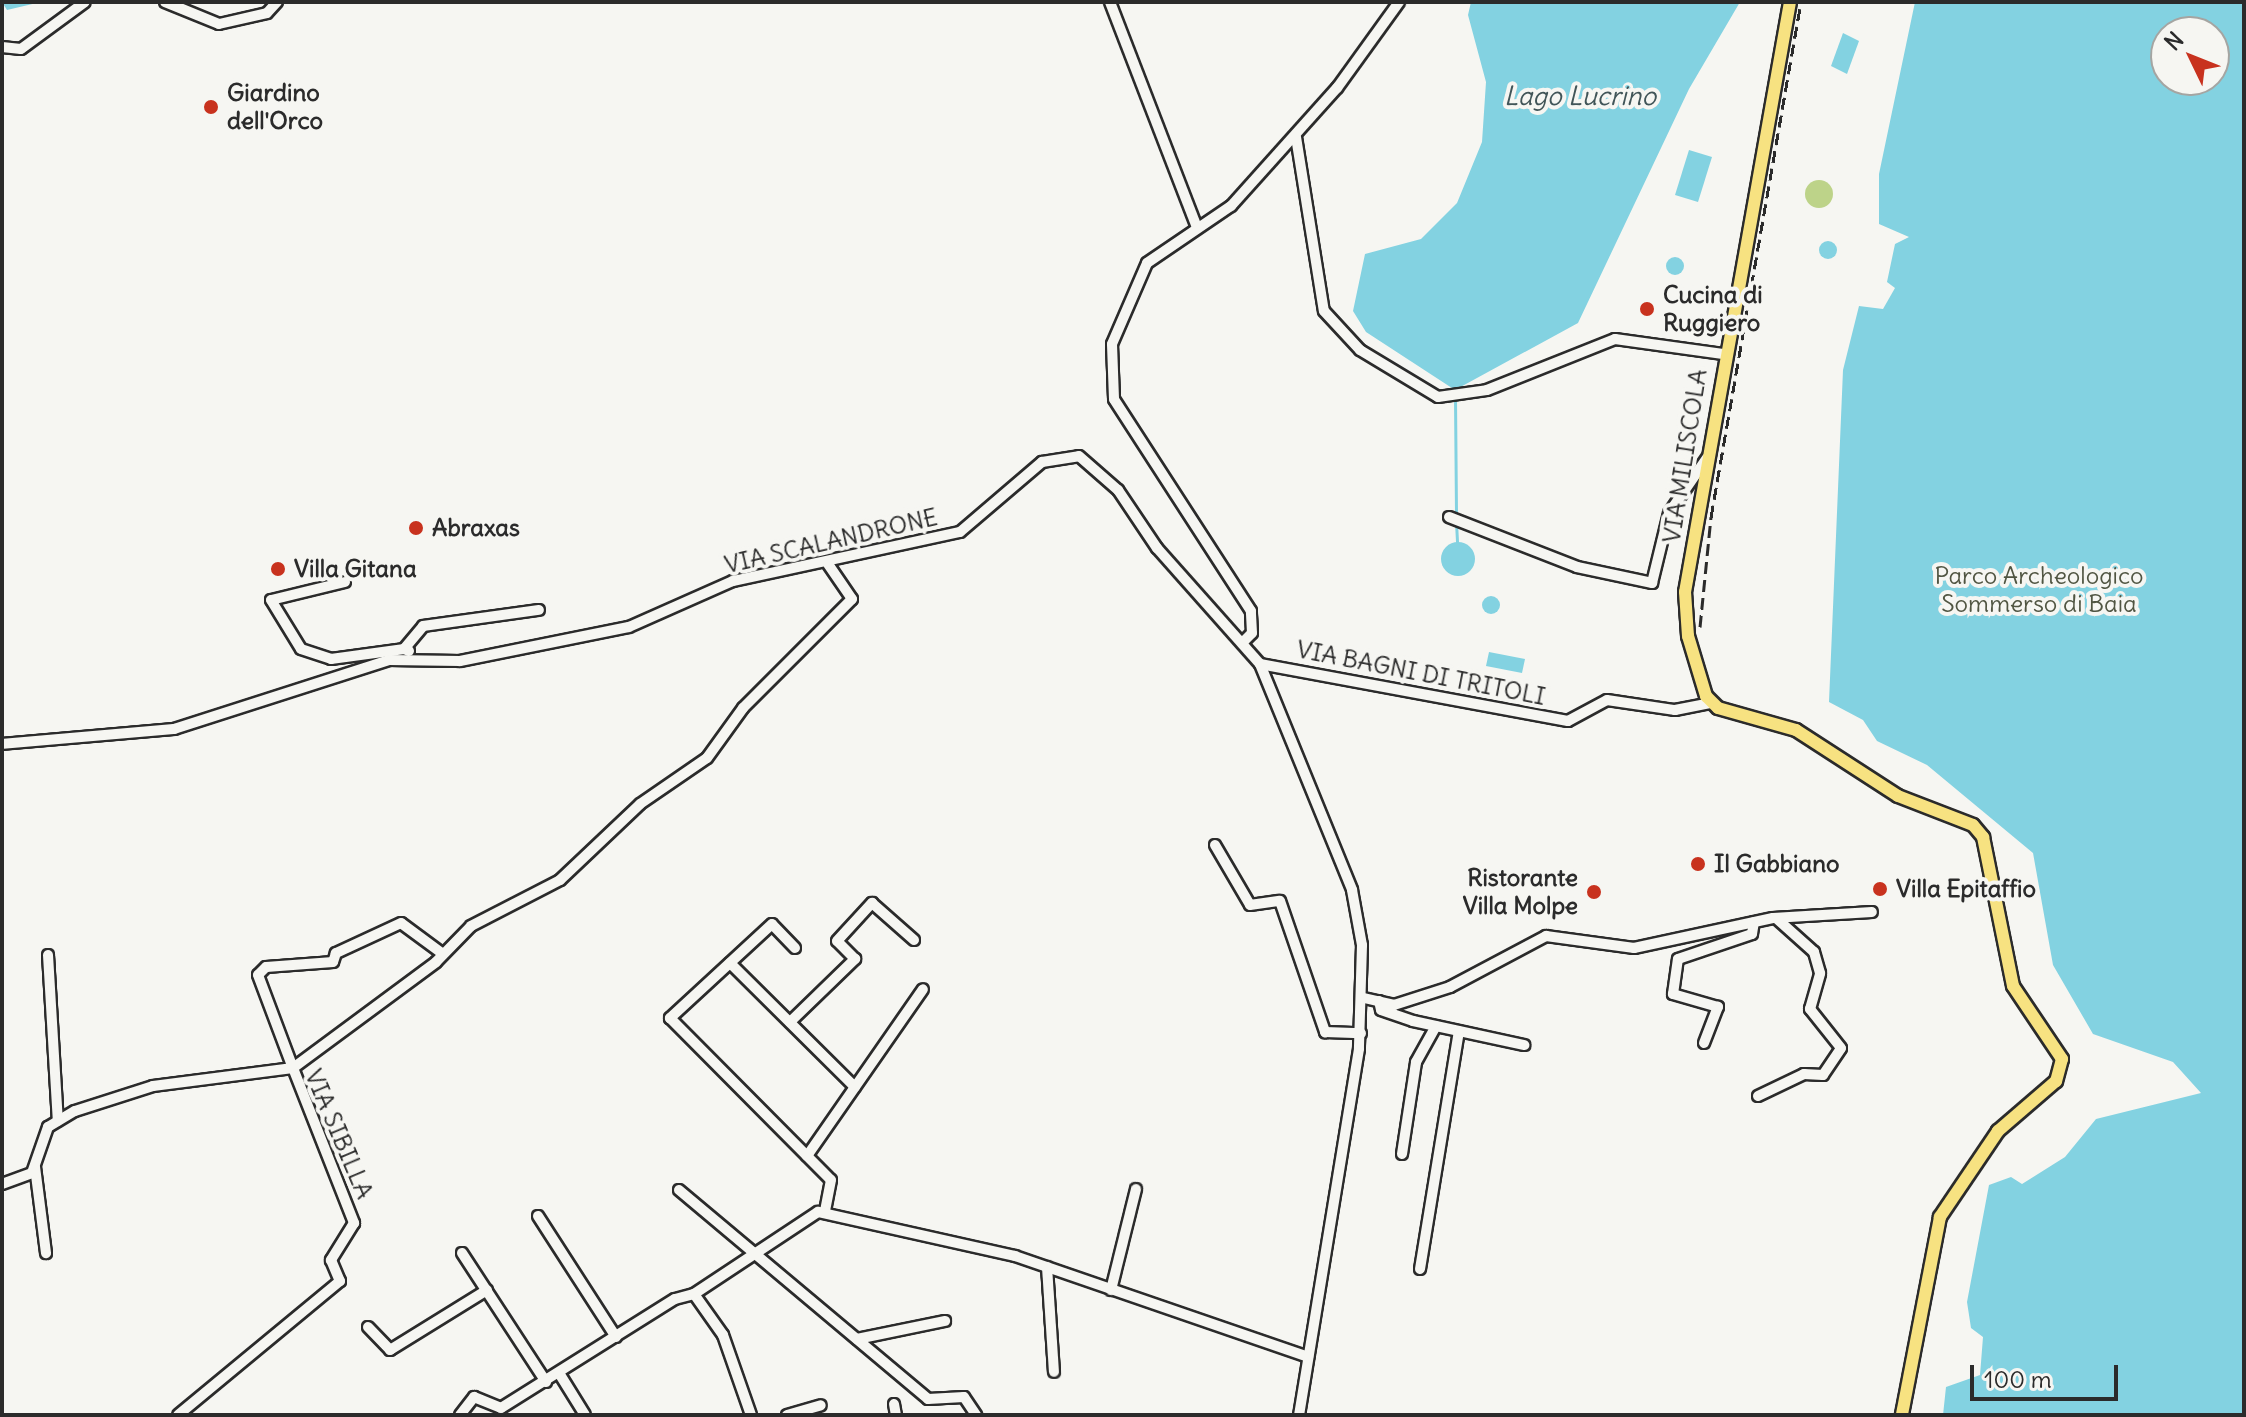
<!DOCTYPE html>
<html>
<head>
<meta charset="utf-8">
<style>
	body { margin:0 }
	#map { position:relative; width:2246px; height:1417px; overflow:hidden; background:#f6f6f2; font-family:Delius,sans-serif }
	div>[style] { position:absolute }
	.green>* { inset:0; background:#bdd389 }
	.round { border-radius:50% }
	.water>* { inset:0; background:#83d2e1 }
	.stream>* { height:3px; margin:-1.5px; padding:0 1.5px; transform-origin:1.5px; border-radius:1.5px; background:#83d2e1 }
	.roads { filter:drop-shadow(2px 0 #2b2b2b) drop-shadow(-2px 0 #2b2b2b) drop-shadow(0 2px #2b2b2b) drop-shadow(0 -2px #2b2b2b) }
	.minor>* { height:10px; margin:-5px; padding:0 5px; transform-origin:5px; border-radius:5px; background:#f6f6f2 }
	.major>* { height:12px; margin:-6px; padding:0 6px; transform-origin:6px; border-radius:6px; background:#f7e281 }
	.rail>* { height:3px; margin-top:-1.5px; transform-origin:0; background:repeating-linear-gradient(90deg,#2b2b2b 0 12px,transparent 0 18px) }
	.dots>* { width:22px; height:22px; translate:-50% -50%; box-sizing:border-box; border:4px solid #f6f6f2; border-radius:50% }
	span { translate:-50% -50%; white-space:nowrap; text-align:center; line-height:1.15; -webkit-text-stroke:8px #f6f6f2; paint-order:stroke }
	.poi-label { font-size:24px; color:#2b2b2b; font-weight:700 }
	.left { translate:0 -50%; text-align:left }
	.right { translate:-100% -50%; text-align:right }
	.street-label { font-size:24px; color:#2b2b2b }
	.park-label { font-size:24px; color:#505542 }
	.water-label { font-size:26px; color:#415558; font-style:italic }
	.frame { position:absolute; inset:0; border:4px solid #2b2b2b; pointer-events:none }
	.north { position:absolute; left:2150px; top:16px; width:80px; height:80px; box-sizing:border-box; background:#f6f6f2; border:2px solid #a5a5a2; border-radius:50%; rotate:313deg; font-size:22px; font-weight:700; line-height:32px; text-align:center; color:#2b2b2b }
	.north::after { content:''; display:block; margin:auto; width:28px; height:36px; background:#c8321e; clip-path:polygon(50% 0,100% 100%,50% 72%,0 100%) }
	.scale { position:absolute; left:1970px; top:1365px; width:148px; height:36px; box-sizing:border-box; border:4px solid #2b2b2b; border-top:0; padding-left:10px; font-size:24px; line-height:28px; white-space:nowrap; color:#2b2b2b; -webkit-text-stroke:6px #f6f6f2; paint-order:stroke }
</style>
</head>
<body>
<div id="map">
	<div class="green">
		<i class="round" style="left:1805px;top:180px;width:28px;height:28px"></i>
	</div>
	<div class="water">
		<i style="clip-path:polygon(2px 2px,41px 2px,7px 10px)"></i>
		<i style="clip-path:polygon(1471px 2px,1740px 2px,1689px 89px,1578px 323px,1455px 390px,1366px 332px,1353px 311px,1365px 254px,1421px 239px,1457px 203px,1482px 142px,1486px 82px,1468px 15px)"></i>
		<i style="clip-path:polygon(evenodd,1915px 2px,2244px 2px,2244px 1415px,1943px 1415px,1946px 1387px,1980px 1375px,1983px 1337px,1971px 1328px,1967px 1302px,1989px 1185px,2011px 1177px,2022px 1184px,2065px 1157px,2096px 1119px,2201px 1093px,2173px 1062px,2093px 1034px,2053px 965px,2033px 853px,1927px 765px,1877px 741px,1863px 720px,1829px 702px,1843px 370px,1859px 306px,1883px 309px,1895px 288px,1887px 282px,1895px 244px,1909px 237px,1879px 224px,1879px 174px,1915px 2px,2166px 32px,2214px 32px,2214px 80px,2166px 80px,2166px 32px)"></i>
		<i style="clip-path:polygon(1843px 33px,1859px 41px,1847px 74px,1831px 66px)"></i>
		<i style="clip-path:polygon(1689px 150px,1712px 157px,1698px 202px,1675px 195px)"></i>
		<i class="round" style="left:1819px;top:241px;width:18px;height:18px"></i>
		<i class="round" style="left:1666px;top:257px;width:18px;height:18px"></i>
		<i class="round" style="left:1441px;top:542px;width:34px;height:34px"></i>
		<i class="round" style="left:1482px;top:596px;width:18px;height:18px"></i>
		<i style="clip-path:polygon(1489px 652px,1525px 659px,1522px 673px,1486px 666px)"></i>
	</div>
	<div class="stream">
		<i style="left:1455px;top:398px;width:117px;rotate:89.5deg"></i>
		<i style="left:1456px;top:522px;width:21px;rotate:87deg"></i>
	</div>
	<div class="roads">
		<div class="minor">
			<i style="left:165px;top:2px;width:58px;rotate:22.2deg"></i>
			<i style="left:219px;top:24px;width:49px;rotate:-12.9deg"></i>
			<i style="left:267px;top:13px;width:15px;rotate:-48deg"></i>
			<i style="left:1110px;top:2px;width:242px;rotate:68.9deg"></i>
			<i style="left:2px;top:47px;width:19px;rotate:6deg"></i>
			<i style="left:21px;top:49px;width:79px;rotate:-36.3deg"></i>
			<i style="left:1296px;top:137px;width:176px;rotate:80.9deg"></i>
			<i style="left:1324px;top:311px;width:53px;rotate:47.3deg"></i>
			<i style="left:1360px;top:350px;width:91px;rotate:31.1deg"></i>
			<i style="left:1438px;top:397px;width:49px;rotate:-8.1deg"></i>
			<i style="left:1487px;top:390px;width:138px;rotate:-21.7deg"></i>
			<i style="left:1615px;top:339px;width:109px;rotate:7.9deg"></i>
			<i style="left:1449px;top:517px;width:137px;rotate:21.3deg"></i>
			<i style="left:1577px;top:567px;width:77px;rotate:12deg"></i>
			<i style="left:1652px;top:583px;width:72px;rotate:-76.3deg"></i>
			<i style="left:1669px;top:513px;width:67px;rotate:-55.4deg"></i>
			<i style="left:345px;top:582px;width:76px;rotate:166.3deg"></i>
			<i style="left:271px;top:600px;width:57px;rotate:58.5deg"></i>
			<i style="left:301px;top:649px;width:32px;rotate:18deg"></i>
			<i style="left:331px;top:659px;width:74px;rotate:-7.8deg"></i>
			<i style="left:1244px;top:641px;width:11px;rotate:-45deg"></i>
			<i style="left:1252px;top:633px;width:22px;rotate:-93deg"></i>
			<i style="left:1251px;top:611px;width:252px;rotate:-122.9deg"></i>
			<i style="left:1114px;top:399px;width:55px;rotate:-92.1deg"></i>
			<i style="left:1112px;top:344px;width:88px;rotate:-66.6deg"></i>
			<i style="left:1147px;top:263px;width:102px;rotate:-34.2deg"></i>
			<i style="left:1231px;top:206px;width:159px;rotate:-48.1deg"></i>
			<i style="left:1337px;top:88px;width:106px;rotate:-54.2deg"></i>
			<i style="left:409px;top:651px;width:5px;rotate:-158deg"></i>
			<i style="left:404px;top:649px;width:30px;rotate:-50deg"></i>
			<i style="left:423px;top:626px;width:117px;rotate:-7.9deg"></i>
			<i style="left:1260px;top:664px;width:313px;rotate:10.5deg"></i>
			<i style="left:1568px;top:721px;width:44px;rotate:-28.3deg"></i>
			<i style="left:1607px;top:700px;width:69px;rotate:8.4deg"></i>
			<i style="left:1675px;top:710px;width:37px;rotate:-11deg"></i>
			<i style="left:2px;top:744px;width:173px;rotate:-5deg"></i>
			<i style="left:174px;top:729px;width:226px;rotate:-17.8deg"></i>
			<i style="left:389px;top:660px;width:71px;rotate:0.8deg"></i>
			<i style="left:460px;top:661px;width:172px;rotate:-11.4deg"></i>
			<i style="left:629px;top:627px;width:114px;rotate:-23.9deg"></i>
			<i style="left:733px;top:581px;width:232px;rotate:-12.2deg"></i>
			<i style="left:960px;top:532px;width:108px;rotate:-40.5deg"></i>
			<i style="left:1042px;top:462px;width:37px;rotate:-9deg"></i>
			<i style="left:1079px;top:456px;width:52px;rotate:41.1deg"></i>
			<i style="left:1118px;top:490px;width:70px;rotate:56.1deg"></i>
			<i style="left:1157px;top:548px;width:155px;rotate:48.4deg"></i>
			<i style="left:1260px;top:664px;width:244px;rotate:67.8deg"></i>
			<i style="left:1352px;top:890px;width:56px;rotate:79.7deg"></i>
			<i style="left:1362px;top:945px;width:104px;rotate:91.7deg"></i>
			<i style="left:1359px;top:1049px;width:371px;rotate:99.3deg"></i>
			<i style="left:1215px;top:845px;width:69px;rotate:59.7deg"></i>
			<i style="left:1250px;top:905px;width:30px;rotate:-8deg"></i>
			<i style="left:1280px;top:901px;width:139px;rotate:71deg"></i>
			<i style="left:1325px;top:1032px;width:36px;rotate:2deg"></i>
			<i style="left:795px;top:948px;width:33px;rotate:-134deg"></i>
			<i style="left:772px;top:924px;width:139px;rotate:137.3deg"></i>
			<i style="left:670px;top:1018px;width:228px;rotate:45.2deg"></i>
			<i style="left:831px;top:1180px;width:33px;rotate:101deg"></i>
			<i style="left:443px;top:954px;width:52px;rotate:-143.6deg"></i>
			<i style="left:401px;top:923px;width:72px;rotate:155.2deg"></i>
			<i style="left:336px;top:953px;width:9px;rotate:108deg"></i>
			<i style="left:333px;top:962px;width:67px;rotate:175.7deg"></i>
			<i style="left:266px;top:967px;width:11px;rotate:135deg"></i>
			<i style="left:258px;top:975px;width:99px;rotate:69.4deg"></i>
			<i style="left:293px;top:1068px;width:178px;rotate:-36.5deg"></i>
			<i style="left:436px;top:962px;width:50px;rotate:-45.8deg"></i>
			<i style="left:471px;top:926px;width:100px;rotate:-27.3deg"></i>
			<i style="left:560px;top:880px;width:110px;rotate:-43.5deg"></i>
			<i style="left:640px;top:804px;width:81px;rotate:-34.5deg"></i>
			<i style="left:707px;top:758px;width:62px;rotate:-54.2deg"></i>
			<i style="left:743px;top:708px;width:154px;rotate:-45deg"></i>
			<i style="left:852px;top:599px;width:42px;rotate:-124.4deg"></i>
			<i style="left:48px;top:955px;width:166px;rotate:86.6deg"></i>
			<i style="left:730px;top:963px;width:176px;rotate:44.8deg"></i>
			<i style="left:1364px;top:998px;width:31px;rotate:13deg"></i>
			<i style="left:1394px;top:1005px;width:59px;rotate:-17.8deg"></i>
			<i style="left:1450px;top:987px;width:109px;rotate:-28deg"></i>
			<i style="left:1546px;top:936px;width:89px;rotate:7.8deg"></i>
			<i style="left:1634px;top:948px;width:142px;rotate:-12.2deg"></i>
			<i style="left:1773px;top:918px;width:99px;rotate:-3.5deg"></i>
			<i style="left:1379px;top:1001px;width:9px;rotate:77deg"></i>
			<i style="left:1381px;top:1010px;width:34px;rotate:19deg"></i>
			<i style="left:1413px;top:1021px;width:114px;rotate:12.2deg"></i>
			<i style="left:790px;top:1022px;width:91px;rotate:-44.1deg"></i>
			<i style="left:855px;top:959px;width:25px;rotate:-135deg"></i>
			<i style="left:837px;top:941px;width:52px;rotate:-47.4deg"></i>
			<i style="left:872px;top:903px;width:56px;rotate:41.4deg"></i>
			<i style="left:1704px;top:1043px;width:39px;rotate:-69deg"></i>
			<i style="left:1718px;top:1007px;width:47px;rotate:-163.9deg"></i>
			<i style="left:1673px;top:994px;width:35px;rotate:-82deg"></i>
			<i style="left:1678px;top:959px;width:78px;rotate:-18.7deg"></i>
			<i style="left:1752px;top:934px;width:12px;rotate:-81deg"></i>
			<i style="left:1758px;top:1096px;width:51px;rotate:-25.6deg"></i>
			<i style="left:1804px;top:1074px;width:19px;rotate:3deg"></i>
			<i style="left:1823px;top:1075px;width:32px;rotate:-56deg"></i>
			<i style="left:1841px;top:1048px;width:50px;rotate:-128.5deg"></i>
			<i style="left:1810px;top:1009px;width:37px;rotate:-74deg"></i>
			<i style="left:1820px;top:973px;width:22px;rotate:-106deg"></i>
			<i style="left:1814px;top:952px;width:51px;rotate:-138.2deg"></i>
			<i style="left:1402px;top:1154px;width:93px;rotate:-81.3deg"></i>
			<i style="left:1416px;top:1062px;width:41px;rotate:-60.9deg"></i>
			<i style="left:807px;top:1156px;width:203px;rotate:-55.2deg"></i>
			<i style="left:35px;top:1167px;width:87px;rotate:82.7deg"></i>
			<i style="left:2px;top:1184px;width:32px;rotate:-20deg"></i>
			<i style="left:32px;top:1173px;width:49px;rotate:-70.8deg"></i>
			<i style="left:48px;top:1127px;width:31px;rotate:-31deg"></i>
			<i style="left:75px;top:1111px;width:82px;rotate:-17.8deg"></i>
			<i style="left:153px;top:1086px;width:141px;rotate:-7.3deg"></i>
			<i style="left:293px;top:1068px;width:167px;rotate:68.5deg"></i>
			<i style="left:354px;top:1223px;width:44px;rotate:121.9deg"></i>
			<i style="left:331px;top:1260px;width:23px;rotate:67deg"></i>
			<i style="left:340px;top:1281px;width:210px;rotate:140.4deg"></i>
			<i style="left:679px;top:1190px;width:325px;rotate:40deg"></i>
			<i style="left:928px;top:1399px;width:36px;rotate:-3deg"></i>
			<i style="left:964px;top:1397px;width:22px;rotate:56deg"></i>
			<i style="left:538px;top:1216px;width:144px;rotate:57.2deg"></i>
			<i style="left:462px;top:1253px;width:154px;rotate:56.9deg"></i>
			<i style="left:1047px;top:1267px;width:105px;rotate:86.2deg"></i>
			<i style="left:1420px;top:1269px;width:241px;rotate:-80.7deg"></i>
			<i style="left:1111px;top:1290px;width:104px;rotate:-76.1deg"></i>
			<i style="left:368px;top:1327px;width:32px;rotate:46deg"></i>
			<i style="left:390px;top:1350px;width:114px;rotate:-31.7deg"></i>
			<i style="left:857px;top:1339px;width:90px;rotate:-11.6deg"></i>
			<i style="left:559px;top:1373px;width:49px;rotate:58.2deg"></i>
			<i style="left:894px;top:1404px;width:11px;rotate:80deg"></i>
			<i style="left:460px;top:1415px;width:23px;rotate:-52deg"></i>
			<i style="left:474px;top:1397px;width:29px;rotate:22deg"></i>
			<i style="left:501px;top:1408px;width:205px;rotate:-32.1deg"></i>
			<i style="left:675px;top:1299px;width:20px;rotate:-15deg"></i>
			<i style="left:751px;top:1415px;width:85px;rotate:-109.3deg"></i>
			<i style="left:723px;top:1335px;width:50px;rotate:-125.3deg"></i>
			<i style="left:694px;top:1294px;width:149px;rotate:-33.5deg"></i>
			<i style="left:818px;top:1212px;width:202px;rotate:12.6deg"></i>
			<i style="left:1015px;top:1256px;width:310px;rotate:19deg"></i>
			<i style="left:787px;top:1415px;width:35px;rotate:-16deg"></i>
		</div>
		<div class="major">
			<i style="left:1790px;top:2px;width:599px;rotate:100.09deg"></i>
			<i style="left:1685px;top:592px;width:44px;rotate:86.1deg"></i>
			<i style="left:1688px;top:636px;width:63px;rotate:73.3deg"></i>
			<i style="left:1706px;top:696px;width:17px;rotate:45deg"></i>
			<i style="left:1718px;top:708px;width:81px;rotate:15.8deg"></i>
			<i style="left:1796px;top:730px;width:121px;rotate:32.9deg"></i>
			<i style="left:1898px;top:796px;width:80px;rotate:21.1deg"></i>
			<i style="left:1973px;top:825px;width:16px;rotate:50deg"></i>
			<i style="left:1983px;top:837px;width:152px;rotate:78.6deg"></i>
			<i style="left:2013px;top:986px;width:88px;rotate:56.1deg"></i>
			<i style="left:2062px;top:1059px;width:23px;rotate:105deg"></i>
			<i style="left:2056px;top:1081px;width:77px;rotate:139.2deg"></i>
			<i style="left:1998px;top:1131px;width:104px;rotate:124deg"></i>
			<i style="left:1940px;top:1217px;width:202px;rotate:100.9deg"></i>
		</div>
	</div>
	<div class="rail">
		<i style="left:1700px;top:627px;width:111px;rotate:-84.3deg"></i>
		<i style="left:1711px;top:517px;width:523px;rotate:-80.09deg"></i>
	</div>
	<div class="dots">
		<i style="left:211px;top:107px;background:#c8321e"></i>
		<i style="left:1647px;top:309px;background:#c8321e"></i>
		<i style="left:416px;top:528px;background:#c8321e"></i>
		<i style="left:278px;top:569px;background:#c8321e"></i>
		<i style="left:1698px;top:864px;background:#c8321e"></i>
		<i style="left:1880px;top:889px;background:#c8321e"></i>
		<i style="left:1594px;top:892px;background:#c8321e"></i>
	</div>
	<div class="poi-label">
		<span class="left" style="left:227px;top:107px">Giardino<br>dell'Orco</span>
		<span class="left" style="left:1663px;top:309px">Cucina di<br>Ruggiero</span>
		<span class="left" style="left:432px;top:528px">Abraxas</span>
		<span class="left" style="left:294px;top:569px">Villa Gitana</span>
		<span class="left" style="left:1714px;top:864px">Il Gabbiano</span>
		<span class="right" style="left:1578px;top:892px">Ristorante<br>Villa Molpe</span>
		<span class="left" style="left:1896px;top:889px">Villa Epitaffio</span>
	</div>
	<div class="street-label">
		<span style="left:1685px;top:456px;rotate:-81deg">VIA MILISCOLA</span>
		<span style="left:831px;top:541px;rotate:-13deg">VIA SCALANDRONE</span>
		<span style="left:1421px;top:673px;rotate:11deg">VIA BAGNI DI TRITOLI</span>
		<span style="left:339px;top:1134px;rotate:67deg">VIA SIBILLA</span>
	</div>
	<div class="park-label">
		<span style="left:2039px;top:590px">Parco Archeologico<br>Sommerso di Baia</span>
	</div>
	<div class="water-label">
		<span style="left:1580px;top:96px">Lago Lucrino</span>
	</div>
	<div class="frame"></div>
	<div class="north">N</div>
	<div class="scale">100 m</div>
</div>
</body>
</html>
